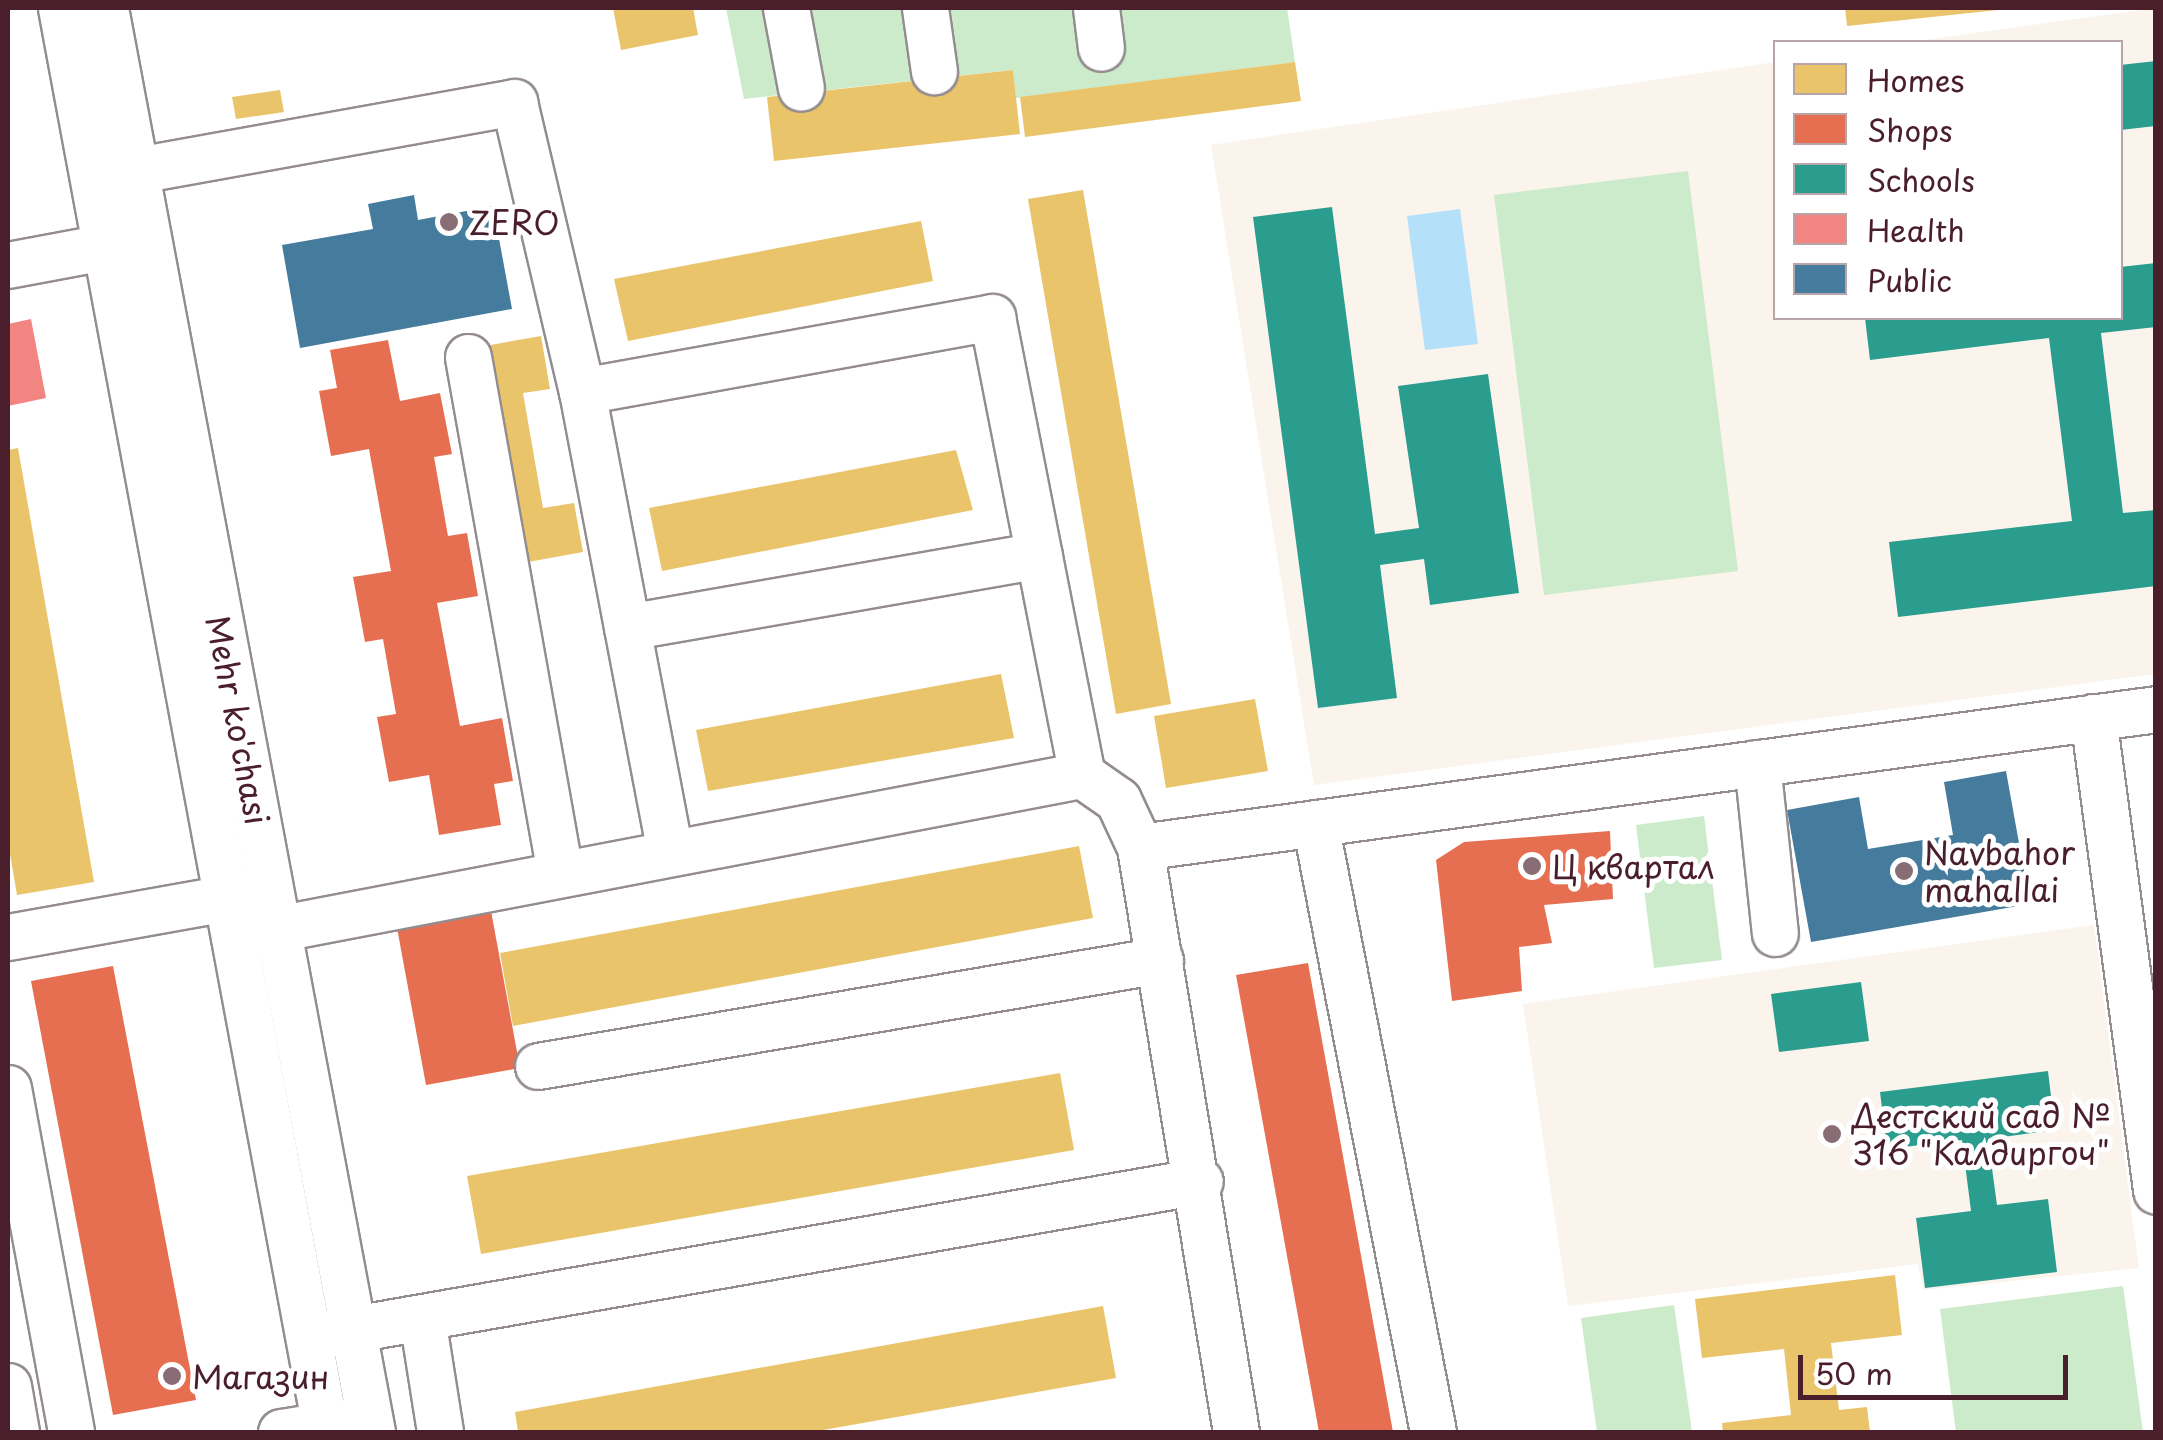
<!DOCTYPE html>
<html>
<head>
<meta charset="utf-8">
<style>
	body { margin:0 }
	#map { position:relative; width:2163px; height:1440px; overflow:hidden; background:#fff; font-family:"Playpen Sans",sans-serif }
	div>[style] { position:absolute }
	.built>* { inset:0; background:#faf4ed }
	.green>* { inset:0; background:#ccebca }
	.water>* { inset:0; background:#b5e0f9 }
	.homes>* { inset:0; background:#e9c46a }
	.shops>* { inset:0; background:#e76f51 }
	.schools>* { inset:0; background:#2a9d8f }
	.health>* { inset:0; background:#f28482 }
	.public>* { inset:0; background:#457b9d }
	.roads { filter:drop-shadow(2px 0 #948c8e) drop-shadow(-2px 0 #948c8e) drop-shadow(0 2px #948c8e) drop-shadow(0 -2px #948c8e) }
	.minor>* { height:45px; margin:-22.5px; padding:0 22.5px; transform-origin:22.5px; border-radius:22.5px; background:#fff }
	.dots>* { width:28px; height:28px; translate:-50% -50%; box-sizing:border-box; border:5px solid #fff; border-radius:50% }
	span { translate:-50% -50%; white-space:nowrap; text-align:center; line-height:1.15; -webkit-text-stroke:10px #fff; paint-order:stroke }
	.poi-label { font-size:32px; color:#4a1f2b }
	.left { translate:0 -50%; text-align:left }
	.street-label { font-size:32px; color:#4a1f2b }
	.frame { position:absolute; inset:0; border:10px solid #4a1f2b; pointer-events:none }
	.legend { position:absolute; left:1773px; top:40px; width:350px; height:280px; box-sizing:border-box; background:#fff; border:2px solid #b7a5aa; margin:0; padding:12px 18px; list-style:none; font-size:30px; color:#4a1f2b }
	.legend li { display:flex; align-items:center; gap:20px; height:50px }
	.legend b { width:50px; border:2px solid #b7a5aa }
	.scale { position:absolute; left:1798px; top:1355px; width:270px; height:45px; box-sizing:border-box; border:5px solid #4a1f2b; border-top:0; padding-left:12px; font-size:30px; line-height:35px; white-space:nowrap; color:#4a1f2b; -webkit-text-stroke:8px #fff; paint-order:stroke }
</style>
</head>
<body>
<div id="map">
	<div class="built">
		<i style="clip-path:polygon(2155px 8px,2155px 674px,1314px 785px,1211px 145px,1775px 62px,1776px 318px,2120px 318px,2120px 42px,1910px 42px)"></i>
		<i style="clip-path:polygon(2094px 925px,2139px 1268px,1923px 1290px,1918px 1264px,1568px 1306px,1523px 1004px)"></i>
	</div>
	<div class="green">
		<i style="clip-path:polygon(726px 8px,1287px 8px,1295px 62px,1016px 98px,1013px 70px,744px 99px)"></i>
		<i style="clip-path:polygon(1688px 171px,1738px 571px,1544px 595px,1494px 195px)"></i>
		<i style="clip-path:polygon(1704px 816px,1722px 960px,1654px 968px,1636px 825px)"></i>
		<i style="clip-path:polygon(2123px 1286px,2143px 1432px,1956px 1432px,1940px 1309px)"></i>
		<i style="clip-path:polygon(1674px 1305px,1692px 1432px,1597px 1432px,1581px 1318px)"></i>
	</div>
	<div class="water">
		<i style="clip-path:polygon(1460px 209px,1478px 344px,1425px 350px,1407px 216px)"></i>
	</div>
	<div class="homes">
		<i style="clip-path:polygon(613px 8px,693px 8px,698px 35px,621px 50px)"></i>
		<i style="clip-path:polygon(1845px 8px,1998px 8px,1998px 10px,1847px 26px)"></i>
		<i style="clip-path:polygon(1295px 62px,1301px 101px,1025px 137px,1020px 97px)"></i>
		<i style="clip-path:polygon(1013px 70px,1020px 134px,774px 161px,767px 97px)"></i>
		<i style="clip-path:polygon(280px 90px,284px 112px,236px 119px,232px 97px)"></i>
		<i style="clip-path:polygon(1083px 190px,1171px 704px,1116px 714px,1028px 199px)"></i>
		<i style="clip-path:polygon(921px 221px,933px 281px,628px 341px,614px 279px)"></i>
		<i style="clip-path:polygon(541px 336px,550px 389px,523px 393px,543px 508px,574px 503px,583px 552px,517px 564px,479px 347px)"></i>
		<i style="clip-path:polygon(18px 448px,94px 882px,17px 895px,8px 842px,8px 450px)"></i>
		<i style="clip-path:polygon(956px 450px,973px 510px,662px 571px,649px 508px)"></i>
		<i style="clip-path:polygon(1001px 674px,1014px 738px,708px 791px,696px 730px)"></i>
		<i style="clip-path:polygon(1255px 699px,1268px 771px,1166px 788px,1154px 716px)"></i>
		<i style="clip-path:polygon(1079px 846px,1093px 918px,513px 1026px,500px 953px)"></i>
		<i style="clip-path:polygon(1060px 1073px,1074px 1150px,481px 1254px,467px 1176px)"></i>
		<i style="clip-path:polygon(1895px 1275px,1902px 1335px,1831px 1343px,1839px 1410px,1867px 1407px,1870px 1432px,1723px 1432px,1722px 1423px,1791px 1415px,1784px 1349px,1702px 1358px,1695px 1299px)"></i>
		<i style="clip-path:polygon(1103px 1306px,1116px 1378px,812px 1432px,518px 1432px,515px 1412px)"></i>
	</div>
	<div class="shops">
		<i style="clip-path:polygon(388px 340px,400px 401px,440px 393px,452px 454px,434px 457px,448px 536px,467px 533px,478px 596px,437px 603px,460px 726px,502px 718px,513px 781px,494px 784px,501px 825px,439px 835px,429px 775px,389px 782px,377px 717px,396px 714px,383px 639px,365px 642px,353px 577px,391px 571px,369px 449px,331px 456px,319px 391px,337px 388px,330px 350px)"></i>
		<i style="clip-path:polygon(1610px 831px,1613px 899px,1544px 905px,1552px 943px,1519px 947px,1522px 991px,1452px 1001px,1436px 860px,1464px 842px)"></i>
		<i style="clip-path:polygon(489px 900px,520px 1068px,426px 1085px,395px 917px)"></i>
		<i style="clip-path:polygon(1308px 963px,1393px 1432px,1319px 1432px,1236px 975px)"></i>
		<i style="clip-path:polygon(113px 966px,196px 1400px,113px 1415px,31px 981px)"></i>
	</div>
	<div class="schools">
		<i style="clip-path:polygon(2156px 61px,2156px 126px,2120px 130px,2120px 65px)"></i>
		<i style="clip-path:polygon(1332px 207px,1375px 534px,1419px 528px,1398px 386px,1488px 374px,1519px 593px,1430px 605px,1424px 559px,1380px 565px,1397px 698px,1318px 708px,1253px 217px)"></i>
		<i style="clip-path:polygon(2156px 263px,2156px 327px,2101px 333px,2123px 513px,2156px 510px,2156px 586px,1898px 617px,1889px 542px,2072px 521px,2049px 338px,1870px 360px,1865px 318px,2120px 318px,2120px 267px)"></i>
		<i style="clip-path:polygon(1861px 982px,1869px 1041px,1779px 1052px,1771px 994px)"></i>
		<i style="clip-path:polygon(2048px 1071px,2055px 1130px,1988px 1139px,1997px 1205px,2048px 1199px,2057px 1272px,1925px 1288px,1916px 1218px,1971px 1211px,1962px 1140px,1887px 1149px,1880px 1092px)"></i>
	</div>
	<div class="health">
		<i style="clip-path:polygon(31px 319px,46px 398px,8px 406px,8px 324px)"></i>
	</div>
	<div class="public">
		<i style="clip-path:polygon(414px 195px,418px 220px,493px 206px,512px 309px,300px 348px,282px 245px,373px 229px,368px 204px)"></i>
		<i style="clip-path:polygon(2006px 771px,2030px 904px,1811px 942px,1787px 810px,1859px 797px,1868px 849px,1953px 835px,1944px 782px)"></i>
	</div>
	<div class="roads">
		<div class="minor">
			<i style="left:61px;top:8px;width:1448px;rotate:79.46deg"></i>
			<i style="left:105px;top:8px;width:1449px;rotate:79.38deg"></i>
			<i style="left:786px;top:8px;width:81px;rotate:79.4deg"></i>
			<i style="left:925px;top:8px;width:64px;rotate:81.9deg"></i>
			<i style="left:1096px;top:8px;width:40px;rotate:82.9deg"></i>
			<i style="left:104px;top:176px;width:417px;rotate:-10.2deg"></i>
			<i style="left:514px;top:102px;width:297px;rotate:76.8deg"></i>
			<i style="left:582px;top:391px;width:469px;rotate:79.2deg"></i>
			<i style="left:8px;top:265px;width:125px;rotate:-10.6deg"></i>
			<i style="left:468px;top:357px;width:524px;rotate:79.89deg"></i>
			<i style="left:582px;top:391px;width:417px;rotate:-10.2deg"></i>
			<i style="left:992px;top:317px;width:467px;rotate:78.9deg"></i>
			<i style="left:627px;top:627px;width:418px;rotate:-9.9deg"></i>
			<i style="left:2093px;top:717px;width:478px;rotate:82.4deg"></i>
			<i style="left:1757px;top:763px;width:171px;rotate:84deg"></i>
			<i style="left:1315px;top:823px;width:620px;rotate:79.03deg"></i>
			<i style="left:1140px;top:847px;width:1025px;rotate:-7.73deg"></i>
			<i style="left:8px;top:937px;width:250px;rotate:-10.1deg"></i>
			<i style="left:234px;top:937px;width:863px;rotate:-10.82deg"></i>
			<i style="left:1082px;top:775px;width:44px;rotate:34.8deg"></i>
			<i style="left:1118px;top:800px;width:52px;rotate:64.9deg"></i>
			<i style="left:1140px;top:847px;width:593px;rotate:80.68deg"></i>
			<i style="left:538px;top:1066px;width:631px;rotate:-9.67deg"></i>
			<i style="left:8px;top:1088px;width:350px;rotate:79.6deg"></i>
			<i style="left:422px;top:1318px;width:115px;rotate:81deg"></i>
			<i style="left:325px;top:1334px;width:888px;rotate:-9.92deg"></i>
			<i style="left:8px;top:1386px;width:47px;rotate:80.1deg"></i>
			<i style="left:281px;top:1432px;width:73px;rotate:-8.7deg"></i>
		</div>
	</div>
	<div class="dots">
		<i style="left:449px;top:222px;background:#896d75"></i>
		<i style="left:1532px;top:866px;background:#896d75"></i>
		<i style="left:1904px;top:871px;background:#896d75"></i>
		<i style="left:1832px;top:1134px;background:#896d75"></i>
		<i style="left:172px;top:1376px;background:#896d75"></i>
	</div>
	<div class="poi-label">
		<span class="left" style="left:469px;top:222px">ZERO</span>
		<span class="left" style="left:1924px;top:871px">Navbahor<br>mahallai</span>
		<span class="left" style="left:1552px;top:866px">Ц квартал</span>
		<span class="left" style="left:1852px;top:1134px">Дестский сад №<br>316 "Калдиргоч"</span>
		<span class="left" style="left:192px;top:1376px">Магазин</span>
	</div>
	<div class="street-label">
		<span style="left:238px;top:720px;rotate:79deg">Mehr ko'chasi</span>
	</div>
	<div class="frame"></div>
	<ul class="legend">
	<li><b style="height:28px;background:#e9c46a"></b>Homes</li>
	<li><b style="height:28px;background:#e76f51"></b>Shops</li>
	<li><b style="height:28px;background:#2a9d8f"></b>Schools</li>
	<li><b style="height:28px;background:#f28482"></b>Health</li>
	<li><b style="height:28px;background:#457b9d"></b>Public</li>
	</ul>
	<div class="scale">50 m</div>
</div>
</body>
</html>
